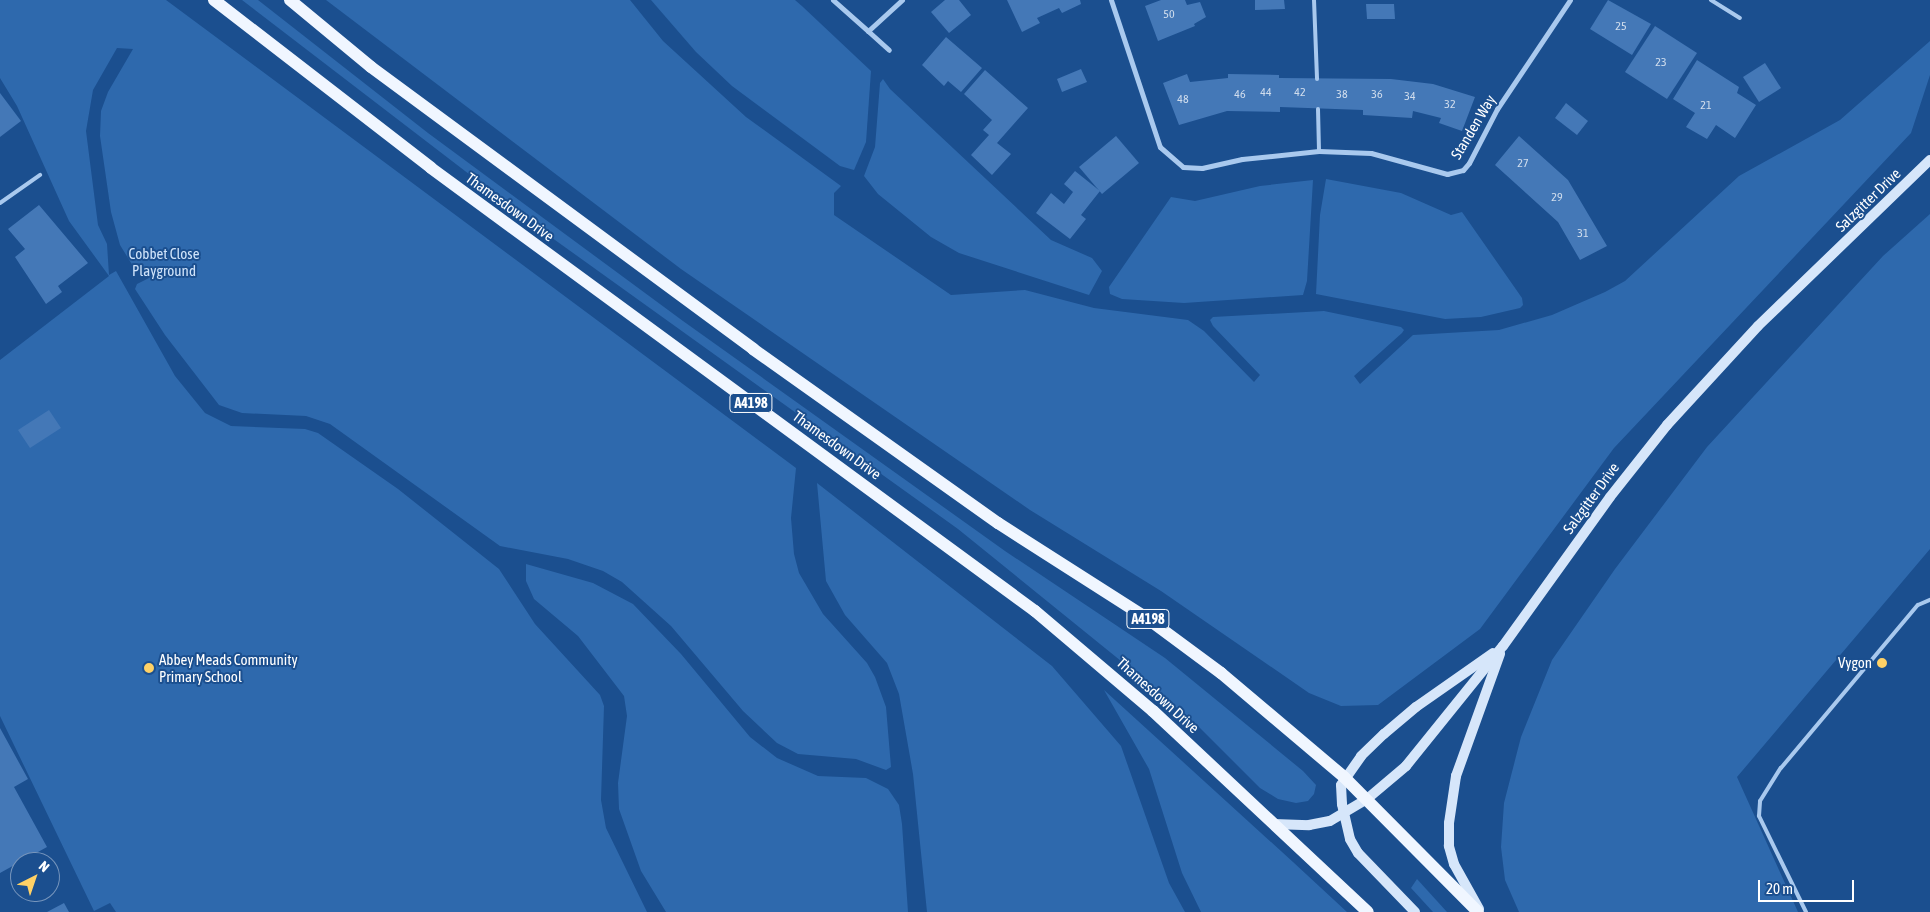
<!DOCTYPE html>
<html>
<head>
<meta charset="utf-8">
<style>
	body { margin:0 }
	#map { position:relative; width:1930px; height:912px; overflow:hidden; background:#1b4f8f; font-family:"Asap Condensed",sans-serif }
	div>[style] { position:absolute }
	.green>* { inset:0; background:#2e69ad }
	.building>* { inset:0; background:#4478b7 }
	.lane>* { height:4px; margin:-2px; padding:0 2px; transform-origin:2px; border-radius:2px; background:#a9c9ee }
	.street>* { height:5px; margin:-2.5px; padding:0 2.5px; transform-origin:2.5px; border-radius:2.5px; background:#a9c9ee }
	.secondary>* { height:10px; margin:-5px; padding:0 5px; transform-origin:5px; border-radius:5px; background:#d6e6fa }
	.primary>* { height:12px; margin:-6px; padding:0 6px; transform-origin:6px; border-radius:6px; background:#f0f6ff }
	.dots>* { width:14px; height:14px; translate:-50% -50%; box-sizing:border-box; border:2px solid #1b4f8f; border-radius:50% }
	span { translate:-50% -50%; white-space:nowrap; text-align:center; line-height:1.15; -webkit-text-stroke:4px #1b4f8f; paint-order:stroke }
	.number-label { font-size:12px; color:#d0dded }
	.number-label span { -webkit-text-stroke-width:0 }
	.shield-label span { padding:1px 4px; background:#1b4f8f; border:1px solid; border-radius:4px; -webkit-text-stroke-width:0 }
	.shield-label { font-size:14px; color:#fff; font-weight:700 }
	.street-label { font-size:15px; color:#fff }
	.park-label { font-size:15px; color:#cfe3fa }
	.poi-label { font-size:15px; color:#fff }
	.left { translate:0 -50%; text-align:left }
	.right { translate:-100% -50%; text-align:right }
	.north { position:absolute; left:10px; top:852px; width:50px; height:50px; box-sizing:border-box; background:#1b4f8f; border:1px solid #7695bc; border-radius:50%; rotate:41deg; font-size:14px; font-weight:700; line-height:20px; text-align:center; color:#fff }
	.north::after { content:''; display:block; margin:auto; width:18px; height:22px; background:#ffd166; clip-path:polygon(50% 0,100% 100%,50% 72%,0 100%) }
	.scale { position:absolute; left:1758px; top:880px; width:96px; height:22px; box-sizing:border-box; border:2px solid #fff; border-top:0; padding-left:6px; font-size:15px; line-height:18px; white-space:nowrap; color:#fff; -webkit-text-stroke:4px #1b4f8f; paint-order:stroke }
</style>
</head>
<body>
<div id="map">
	<div class="green">
		<i style="clip-path:polygon(0 0,166px 0,796px 468px,791px 518px,794px 554px,799px 573px,823px 614px,867px 663px,875px 677px,886px 707px,891px 767px,886px 770px,856px 759px,798px 754px,777px 743px,743px 711px,671px 626px,622px 582px,603px 571px,568px 559px,500px 546px,330px 424px,306px 416px,242px 413px,219px 405px,165px 335px,135px 289px,137px 284px,149px 278px,143px 269px,136px 271px,120px 245px,111px 212px,100px 136px,101px 111px,108px 92px,133px 49px,117px 48px,93px 90px,86px 131px,98px 225px,107px 244px,109px 275px,116px 271px,175px 376px,205px 413px,231px 426px,305px 429px,318px 433px,398px 489px,499px 569px,535px 624px,600px 695px,604px 706px,601px 800px,606px 828px,647px 912px,116px 912px,110px 903px,94px 911px,0 716px,0 360px,109px 276px,69px 221px,17px 106px,0 78px)"></i>
		<i style="clip-path:polygon(242px 0,258px 0,428px 133px,683px 321px,1005px 551px,1165px 658px,1303px 771px,1316px 785px,1314px 794px,1308px 801px,1296px 803px,1278px 799px,1260px 788px,1198px 726px,1142px 678px,958px 529px,555px 240px)"></i>
		<i style="clip-path:polygon(326px 0,630px 0,663px 41px,746px 117px,841px 186px,834px 193px,834px 215px,951px 295px,1025px 290px,1094px 308px,1188px 320px,1204px 331px,1254px 382px,1260px 375px,1213px 326px,1210px 320px,1213px 317px,1324px 311px,1401px 327px,1404px 330px,1402px 333px,1354px 376px,1360px 384px,1413px 335px,1499px 330px,1552px 315px,1605px 292px,1625px 281px,1739px 176px,1840px 120px,1930px 41px,1930px 75px,1911px 133px,1614px 448px,1480px 629px,1378px 705px,1341px 706px,1309px 693px,1161px 591px,1030px 510px,681px 269px)"></i>
		<i style="clip-path:polygon(651px 0,795px 0,803px 7px,871px 71px,866px 142px,854px 170px,840px 166px,732px 86px,696px 52px)"></i>
		<i style="clip-path:polygon(883px 79px,890px 89px,1051px 240px,1092px 258px,1102px 271px,1089px 295px,959px 253px,931px 237px,878px 194px,864px 176px,875px 147px,880px 83px)"></i>
		<i style="clip-path:polygon(1326px 179px,1401px 193px,1451px 215px,1462px 212px,1522px 298px,1523px 305px,1520px 308px,1481px 317px,1445px 319px,1316px 294px,1320px 215px)"></i>
		<i style="clip-path:polygon(1313px 180px,1307px 281px,1303px 295px,1184px 303px,1122px 299px,1110px 294px,1109px 287px,1171px 197px,1195px 201px,1260px 186px)"></i>
		<i style="clip-path:polygon(1930px 214px,1930px 549px,1737px 777px,1798px 912px,1519px 912px,1505px 880px,1501px 847px,1504px 803px,1521px 737px,1552px 660px,1615px 569px,1707px 447px,1883px 256px)"></i>
		<i style="clip-path:polygon(817px 483px,1052px 666px,1121px 746px,1169px 883px,1185px 912px,927px 912px,913px 774px,899px 694px,887px 663px,845px 615px,826px 581px)"></i>
		<i style="clip-path:polygon(526px 564px,593px 583px,633px 604px,681px 654px,750px 737px,777px 758px,818px 776px,866px 778px,888px 789px,899px 805px,902px 824px,908px 912px,666px 912px,641px 871px,619px 809px,618px 783px,627px 716px,624px 696px,578px 636px,534px 599px,526px 581px)"></i>
		<i style="clip-path:polygon(1104px 690px,1293px 862px,1347px 912px,1201px 912px,1182px 873px,1149px 769px)"></i>
		<i style="clip-path:polygon(1417px 879px,1447px 912px,1433px 912px,1411px 888px)"></i>
	</div>
	<div class="building">
		<i style="clip-path:polygon(945px 0,959px 0,971px 15px,949px 33px,931px 12px)"></i>
		<i style="clip-path:polygon(1007px 0,1080px 0,1081px 4px,1062px 13px,1059px 8px,1037px 18px,1040px 23px,1022px 32px)"></i>
		<i style="clip-path:polygon(1161px 0,1185px 0,1187px 5px,1200px 2px,1206px 17px,1194px 24px,1195px 26px,1158px 41px,1145px 6px)"></i>
		<i style="clip-path:polygon(1255px 0,1284px 0,1285px 9px,1255px 10px)"></i>
		<i style="clip-path:polygon(1608px 0,1651px 24px,1632px 55px,1590px 29px)"></i>
		<i style="clip-path:polygon(1366px 4px,1394px 4px,1395px 19px,1367px 19px)"></i>
		<i style="clip-path:polygon(1655px 26px,1697px 53px,1667px 99px,1625px 72px)"></i>
		<i style="clip-path:polygon(946px 37px,982px 68px,961px 92px,948px 81px,944px 86px,922px 65px)"></i>
		<i style="clip-path:polygon(1697px 60px,1739px 87px,1737px 93px,1756px 105px,1735px 138px,1716px 125px,1707px 139px,1686px 127px,1695px 113px,1673px 99px)"></i>
		<i style="clip-path:polygon(1765px 63px,1781px 88px,1759px 102px,1743px 77px)"></i>
		<i style="clip-path:polygon(1081px 69px,1087px 82px,1062px 92px,1057px 79px)"></i>
		<i style="clip-path:polygon(985px 70px,1028px 108px,997px 143px,1011px 154px,992px 175px,971px 155px,989px 135px,983px 130px,992px 120px,964px 94px)"></i>
		<i style="clip-path:polygon(1187px 74px,1190px 82px,1228px 78px,1228px 74px,1279px 75px,1279px 78px,1391px 79px,1433px 84px,1475px 97px,1462px 131px,1439px 123px,1441px 118px,1413px 111px,1412px 118px,1363px 115px,1363px 110px,1280px 107px,1280px 112px,1227px 111px,1179px 125px,1163px 83px)"></i>
		<i style="clip-path:polygon(0 93px,21px 121px,0 137px)"></i>
		<i style="clip-path:polygon(1566px 103px,1588px 121px,1577px 135px,1555px 118px)"></i>
		<i style="clip-path:polygon(1116px 136px,1139px 163px,1102px 194px,1079px 167px)"></i>
		<i style="clip-path:polygon(1519px 136px,1568px 180px,1607px 246px,1580px 260px,1558px 222px,1495px 165px)"></i>
		<i style="clip-path:polygon(1075px 171px,1100px 191px,1081px 215px,1086px 219px,1070px 239px,1036px 213px,1051px 193px,1064px 204px,1073px 192px,1064px 184px)"></i>
		<i style="clip-path:polygon(39px 205px,88px 263px,58px 286px,62px 292px,46px 304px,15px 257px,25px 249px,8px 229px)"></i>
		<i style="clip-path:polygon(49px 410px,61px 428px,30px 448px,18px 430px)"></i>
		<i style="clip-path:polygon(0 728px,28px 779px,14px 787px,47px 847px,0 873px)"></i>
		<i style="clip-path:polygon(64px 903px,69px 912px,47px 912px)"></i>
	</div>
	<div class="lane">
		<i style="left:1314px;top:0;width:79px;rotate:87.8deg"></i>
		<i style="left:1711px;top:0;width:34px;rotate:32deg"></i>
		<i style="left:1318px;top:109px;width:42px;rotate:88.6deg"></i>
		<i style="left:0;top:203px;width:49px;rotate:-35deg"></i>
		<i style="left:1806px;top:912px;width:107px;rotate:-116.1deg"></i>
		<i style="left:1759px;top:816px;width:15px;rotate:-86deg"></i>
		<i style="left:1760px;top:801px;width:39px;rotate:-58deg"></i>
		<i style="left:1781px;top:768px;width:213px;rotate:-50deg"></i>
		<i style="left:1918px;top:605px;width:13px;rotate:-23deg"></i>
	</div>
	<div class="street">
		<i style="left:833px;top:0;width:47px;rotate:41.5deg"></i>
		<i style="left:868px;top:31px;width:46px;rotate:-42.4deg"></i>
		<i style="left:1111px;top:0;width:155px;rotate:71.6deg"></i>
		<i style="left:1160px;top:147px;width:30px;rotate:41deg"></i>
		<i style="left:1183px;top:167px;width:19px;rotate:3deg"></i>
		<i style="left:1202px;top:168px;width:41px;rotate:-12.7deg"></i>
		<i style="left:1242px;top:159px;width:77px;rotate:-5.9deg"></i>
		<i style="left:1319px;top:151px;width:52px;rotate:2.2deg"></i>
		<i style="left:1371px;top:153px;width:79px;rotate:15.4deg"></i>
		<i style="left:1447px;top:174px;width:16px;rotate:-14deg"></i>
		<i style="left:1463px;top:170px;width:9px;rotate:-49deg"></i>
		<i style="left:1469px;top:163px;width:61px;rotate:-62.6deg"></i>
		<i style="left:1497px;top:109px;width:131px;rotate:-56.2deg"></i>
		<i style="left:868px;top:31px;width:28px;rotate:42deg"></i>
	</div>
	<div class="secondary">
		<i style="left:1274px;top:824px;width:35px;rotate:2deg"></i>
		<i style="left:1309px;top:825px;width:21px;rotate:-11deg"></i>
		<i style="left:1330px;top:821px;width:43px;rotate:-30.7deg"></i>
		<i style="left:1367px;top:799px;width:51px;rotate:-40.2deg"></i>
		<i style="left:1406px;top:766px;width:154px;rotate:-51.1deg"></i>
		<i style="left:1503px;top:646px;width:183px;rotate:-54.3deg"></i>
		<i style="left:1610px;top:497px;width:92px;rotate:-51.6deg"></i>
		<i style="left:1667px;top:425px;width:134px;rotate:-47.4deg"></i>
		<i style="left:1758px;top:326px;width:239px;rotate:-44deg"></i>
		<i style="left:1479px;top:909px;width:51px;rotate:-119.1deg"></i>
		<i style="left:1454px;top:864px;width:19px;rotate:-106deg"></i>
		<i style="left:1449px;top:846px;width:23px;rotate:-90deg"></i>
		<i style="left:1449px;top:823px;width:48px;rotate:-81.5deg"></i>
		<i style="left:1456px;top:776px;width:130px;rotate:-70.2deg"></i>
		<i style="left:1415px;top:912px;width:82px;rotate:-134deg"></i>
		<i style="left:1358px;top:853px;width:16px;rotate:-120deg"></i>
		<i style="left:1350px;top:839px;width:36px;rotate:-103deg"></i>
		<i style="left:1342px;top:804px;width:19px;rotate:-93deg"></i>
		<i style="left:1341px;top:785px;width:35px;rotate:-55deg"></i>
		<i style="left:1361px;top:756px;width:32px;rotate:-44deg"></i>
		<i style="left:1384px;top:734px;width:42px;rotate:-40.2deg"></i>
		<i style="left:1416px;top:707px;width:94px;rotate:-35deg"></i>
	</div>
	<div class="primary">
		<i style="left:214px;top:0;width:274px;rotate:37.7deg"></i>
		<i style="left:431px;top:168px;width:749px;rotate:36.26deg"></i>
		<i style="left:1035px;top:611px;width:155px;rotate:40.3deg"></i>
		<i style="left:1153px;top:711px;width:294px;rotate:43.1deg"></i>
		<i style="left:290px;top:0;width:105px;rotate:39.6deg"></i>
		<i style="left:371px;top:67px;width:475px;rotate:36.4deg"></i>
		<i style="left:753px;top:349px;width:301px;rotate:35.4deg"></i>
		<i style="left:998px;top:523px;width:178px;rotate:32.6deg"></i>
		<i style="left:1148px;top:619px;width:91px;rotate:36.5deg"></i>
		<i style="left:1221px;top:673px;width:161px;rotate:40.2deg"></i>
		<i style="left:1344px;top:777px;width:190px;rotate:45.2deg"></i>
	</div>
	<div class="dots">
		<i style="left:1882px;top:663px;background:#ffd166"></i>
		<i style="left:149px;top:668px;background:#ffd166"></i>
	</div>
	<div class="number-label">
		<span style="left:1169px;top:15px">50</span>
		<span style="left:1621px;top:27px">25</span>
		<span style="left:1661px;top:63px">23</span>
		<span style="left:1266px;top:93px">44</span>
		<span style="left:1300px;top:93px">42</span>
		<span style="left:1240px;top:95px">46</span>
		<span style="left:1342px;top:95px">38</span>
		<span style="left:1377px;top:95px">36</span>
		<span style="left:1410px;top:97px">34</span>
		<span style="left:1183px;top:100px">48</span>
		<span style="left:1450px;top:105px">32</span>
		<span style="left:1706px;top:106px">21</span>
		<span style="left:1523px;top:164px">27</span>
		<span style="left:1557px;top:198px">29</span>
		<span style="left:1583px;top:234px">31</span>
	</div>
	<div class="shield-label">
		<span style="left:751px;top:403px">A4198</span>
		<span style="left:1148px;top:619px">A4198</span>
	</div>
	<div class="street-label">
		<span style="left:1473px;top:127px;rotate:-59deg">Standen Way</span>
		<span style="left:1868px;top:200px;rotate:-44deg">Salzgitter Drive</span>
		<span style="left:510px;top:207px;rotate:36deg">Thamesdown Drive</span>
		<span style="left:837px;top:445px;rotate:36deg">Thamesdown Drive</span>
		<span style="left:1591px;top:498px;rotate:-54deg">Salzgitter Drive</span>
		<span style="left:1158px;top:695px;rotate:42deg">Thamesdown Drive</span>
	</div>
	<div class="park-label">
		<span style="left:164px;top:262px">Cobbet Close<br>Playground</span>
	</div>
	<div class="poi-label">
		<span class="left" style="left:159px;top:668px">Abbey Meads Community<br>Primary School</span>
		<span class="right" style="left:1872px;top:663px">Vygon</span>
	</div>
	<div class="north">N</div>
	<div class="scale">20 m</div>
</div>
</body>
</html>
